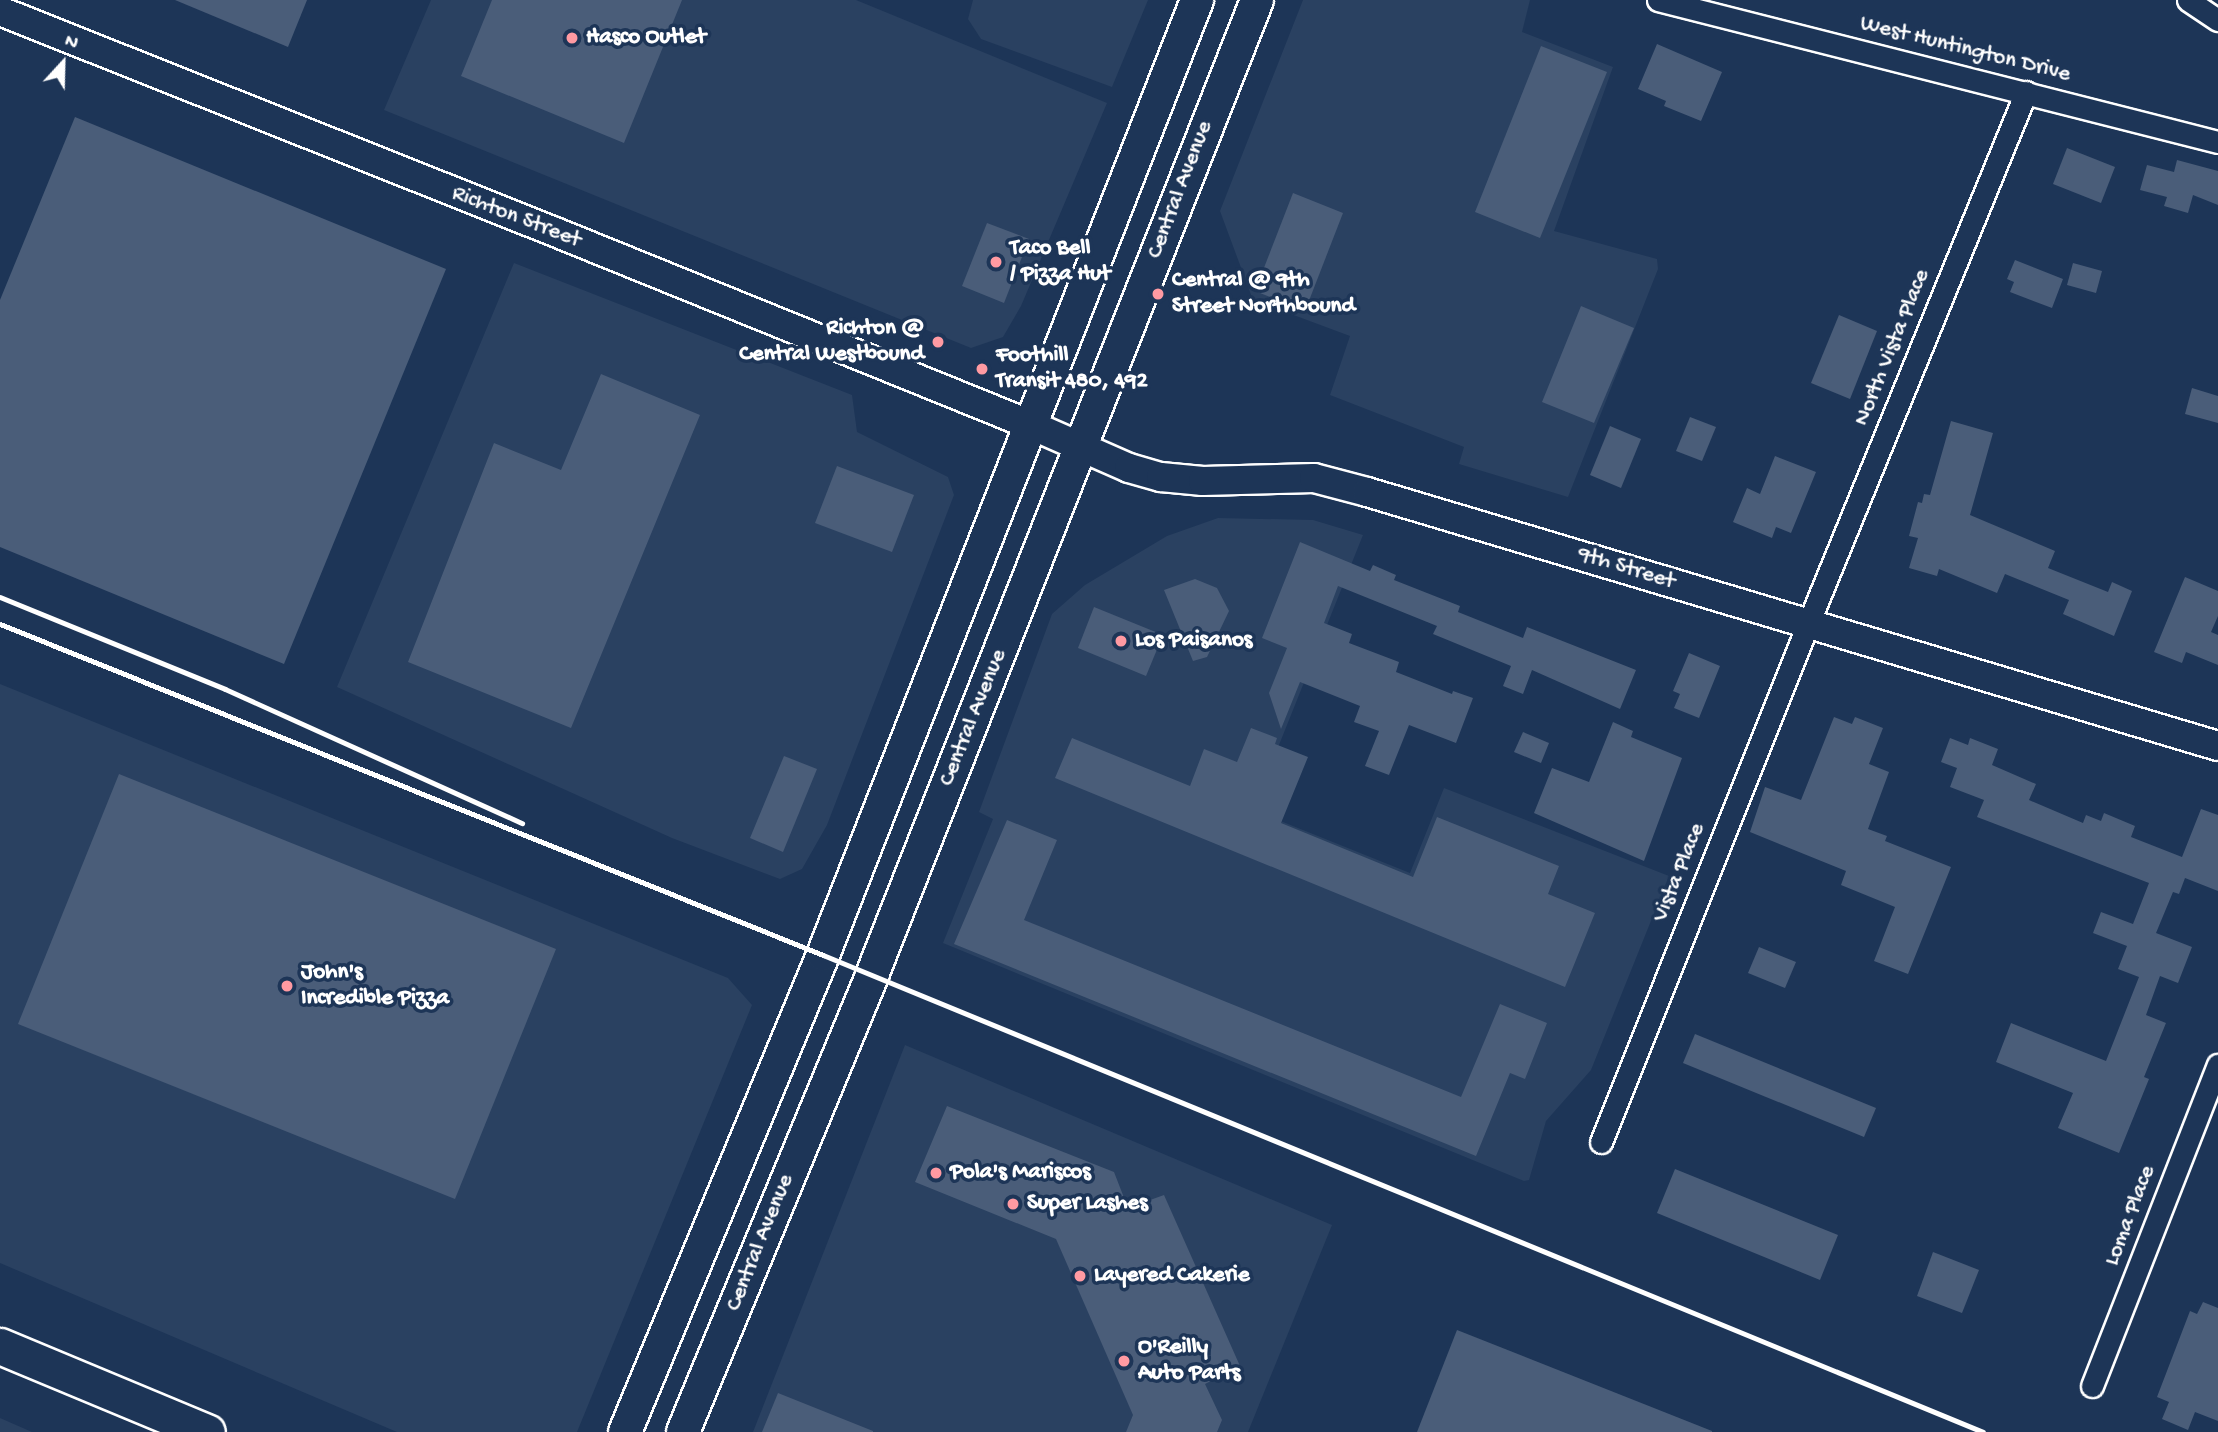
<!DOCTYPE html>
<html>
<head>
<meta charset="utf-8">
<style>
	body { margin:0 }
	#map { position:relative; width:2218px; height:1432px; overflow:hidden; background:#1d3557; font-family:"Gochi Hand",sans-serif }
	div>[style] { position:absolute }
	.built>* { inset:0; background:#2a4161 }
	.building>* { inset:0; background:#4a5d79 }
	.roads { filter:drop-shadow(2px 0 #fff) drop-shadow(-2px 0 #fff) drop-shadow(0 2px #fff) drop-shadow(0 -2px #fff) }
	.minor>* { height:21px; margin:-10.5px; padding:0 10.5px; transform-origin:10.5px; border-radius:10.5px; background:#1d3557 }
	.tertiary>* { height:28px; margin:-14px; padding:0 14px; transform-origin:14px; border-radius:14px; background:#1d3557 }
	.secondary>* { height:32px; margin:-16px; padding:0 16px; transform-origin:16px; border-radius:16px; background:#1d3557 }
	.primary>* { height:35px; margin:-17.5px; padding:0 17.5px; transform-origin:17.5px; border-radius:17.5px; background:#1d3557 }
	.rail>* { height:5px; margin:-2.5px; padding:0 2.5px; transform-origin:2.5px; border-radius:2.5px; background:#fff }
	.dots>* { width:19px; height:19px; translate:-50% -50%; box-sizing:border-box; border:4px solid #1d3557; border-radius:50% }
	span { translate:-50% -50%; white-space:nowrap; text-align:center; line-height:1.15; -webkit-text-stroke:7px #1d3557; paint-order:stroke }
	.poi-label { font-size:23px; color:#fff; font-weight:700 }
	.left { translate:0 -50%; text-align:left }
	.right { translate:-100% -50%; text-align:right }
	.street-label { font-size:23px; color:#fff }
	.north { position:absolute; left:28px; top:28px; width:70px; height:70px; -webkit-text-stroke:5px #1d3557; paint-order:stroke; rotate:22deg; font-size:19px; font-weight:700; line-height:28px; text-align:center; color:#fff }
	.north::after { content:''; display:block; margin:auto; width:24px; height:32px; background:#fff; clip-path:polygon(50% 0,100% 100%,50% 72%,0 100%) }
</style>
</head>
<body>
<div id="map">
	<div class="built">
		<i style="clip-path:polygon(431px 0,856px 0,1107px 103px,1021px 306px,1003px 337px,971px 348px,384px 110px)"></i>
		<i style="clip-path:polygon(973px 0,1148px 0,1112px 87px,981px 39px,968px 19px)"></i>
		<i style="clip-path:polygon(1303px 0,1530px 0,1522px 32px,1613px 67px,1554px 231px,1657px 259px,1658px 269px,1568px 497px,1459px 464px,1464px 447px,1330px 395px,1350px 336px,1253px 300px,1220px 211px)"></i>
		<i style="clip-path:polygon(514px 263px,852px 395px,857px 432px,948px 477px,954px 495px,827px 825px,802px 869px,780px 879px,672px 838px,337px 687px)"></i>
		<i style="clip-path:polygon(1218px 518px,1313px 520px,1363px 535px,1253px 810px,1410px 873px,1444px 788px,1669px 876px,1591px 1070px,1546px 1121px,1529px 1180px,1524px 1181px,943px 943px,993px 819px,979px 812px,1052px 614px,1085px 585px,1167px 536px)"></i>
		<i style="clip-path:polygon(0 684px,728px 978px,752px 1005px,577px 1432px,397px 1432px,0 1263px)"></i>
		<i style="clip-path:polygon(905px 1045px,1332px 1225px,1248px 1432px,753px 1432px)"></i>
		<i style="clip-path:polygon(0 1418px,32px 1432px,0 1432px)"></i>
	</div>
	<div class="building">
		<i style="clip-path:polygon(175px 0,307px 0,288px 47px)"></i>
		<i style="clip-path:polygon(492px 0,682px 0,624px 143px,461px 76px)"></i>
		<i style="clip-path:polygon(1657px 44px,1722px 72px,1701px 121px,1664px 106px,1666px 101px,1638px 89px)"></i>
		<i style="clip-path:polygon(1541px 46px,1607px 72px,1540px 238px,1475px 212px)"></i>
		<i style="clip-path:polygon(75px 117px,446px 269px,284px 664px,0 547px,0 300px)"></i>
		<i style="clip-path:polygon(2067px 148px,2115px 167px,2101px 203px,2053px 184px)"></i>
		<i style="clip-path:polygon(2177px 160px,2218px 171px,2218px 205px,2193px 195px,2188px 213px,2164px 206px,2167px 197px,2140px 190px,2147px 165px,2174px 172px)"></i>
		<i style="clip-path:polygon(1293px 193px,1343px 213px,1305px 311px,1255px 291px)"></i>
		<i style="clip-path:polygon(987px 223px,1029px 239px,1004px 303px,962px 286px)"></i>
		<i style="clip-path:polygon(2015px 260px,2063px 279px,2052px 308px,2010px 292px,2014px 282px,2007px 279px)"></i>
		<i style="clip-path:polygon(2073px 263px,2102px 271px,2096px 293px,2067px 285px)"></i>
		<i style="clip-path:polygon(1581px 306px,1634px 328px,1594px 423px,1542px 402px)"></i>
		<i style="clip-path:polygon(1839px 315px,1877px 331px,1850px 399px,1811px 383px)"></i>
		<i style="clip-path:polygon(601px 374px,700px 415px,571px 728px,408px 662px,494px 443px,561px 470px)"></i>
		<i style="clip-path:polygon(2192px 388px,2218px 396px,2218px 423px,2185px 414px)"></i>
		<i style="clip-path:polygon(1690px 417px,1716px 427px,1702px 461px,1676px 451px)"></i>
		<i style="clip-path:polygon(1951px 421px,1993px 433px,1970px 515px,2055px 551px,2048px 568px,2108px 592px,2112px 582px,2132px 591px,2114px 636px,2063px 614px,2069px 600px,2005px 574px,1997px 593px,1939px 569px,1937px 576px,1909px 568px,1918px 538px,1909px 536px,1918px 502px,1922px 503px,1924px 494px,1930px 495px)"></i>
		<i style="clip-path:polygon(1610px 426px,1641px 439px,1621px 488px,1590px 475px)"></i>
		<i style="clip-path:polygon(1775px 456px,1816px 472px,1791px 533px,1776px 527px,1772px 538px,1733px 522px,1747px 488px,1760px 494px)"></i>
		<i style="clip-path:polygon(837px 466px,914px 495px,892px 552px,815px 523px)"></i>
		<i style="clip-path:polygon(1300px 542px,1370px 571px,1373px 565px,1396px 575px,1394px 580px,1460px 606px,1458px 612px,1523px 638px,1527px 627px,1636px 670px,1620px 709px,1532px 670px,1523px 694px,1503px 686px,1511px 666px,1433px 634px,1437px 626px,1338px 586px,1324px 623px,1352px 634px,1349px 643px,1399px 662px,1396px 672px,1452px 694px,1453px 691px,1473px 698px,1456px 743px,1409px 725px,1389px 775px,1365px 766px,1379px 731px,1354px 722px,1360px 706px,1300px 682px,1281px 729px,1269px 693px,1287px 648px,1262px 638px)"></i>
		<i style="clip-path:polygon(2185px 577px,2218px 591px,2218px 616px,2211px 632px,2218px 635px,2218px 665px,2186px 652px,2182px 663px,2154px 652px)"></i>
		<i style="clip-path:polygon(1195px 579px,1217px 588px,1229px 611px,1207px 657px,1193px 661px,1164px 590px)"></i>
		<i style="clip-path:polygon(1094px 607px,1163px 635px,1146px 676px,1078px 648px)"></i>
		<i style="clip-path:polygon(1689px 653px,1720px 666px,1699px 718px,1674px 708px,1680px 694px,1673px 691px)"></i>
		<i style="clip-path:polygon(1834px 717px,1852px 724px,1855px 717px,1883px 728px,1869px 764px,1889px 772px,1868px 829px,1887px 836px,1885px 841px,1951px 867px,1908px 974px,1874px 961px,1895px 907px,1841px 885px,1846px 871px,1750px 832px,1765px 787px,1801px 800px)"></i>
		<i style="clip-path:polygon(1613px 722px,1633px 731px,1631px 737px,1682px 758px,1644px 861px,1534px 813px,1552px 768px,1589px 782px)"></i>
		<i style="clip-path:polygon(1251px 728px,1277px 738px,1275px 744px,1308px 757px,1281px 823px,1413px 877px,1437px 817px,1559px 866px,1548px 894px,1595px 913px,1565px 987px,1055px 778px,1072px 738px,1190px 786px,1204px 749px,1237px 762px)"></i>
		<i style="clip-path:polygon(1523px 732px,1549px 743px,1541px 763px,1514px 752px)"></i>
		<i style="clip-path:polygon(1950px 738px,1968px 745px,1970px 738px,1998px 749px,1992px 765px,2036px 784px,2029px 800px,2083px 823px,2086px 815px,2101px 821px,2104px 813px,2135px 826px,2131px 837px,2182px 857px,2201px 809px,2218px 815px,2218px 891px,2185px 878px,2179px 894px,2173px 892px,2156px 933px,2192px 947px,2178px 983px,2160px 976px,2146px 1015px,2166px 1023px,2144px 1077px,2149px 1079px,2119px 1153px,2058px 1128px,2073px 1093px,1996px 1062px,2011px 1023px,2106px 1061px,2139px 977px,2118px 969px,2127px 946px,2093px 933px,2101px 912px,2133px 924px,2149px 883px,1977px 817px,1984px 800px,1950px 787px,1957px 768px,1941px 762px)"></i>
		<i style="clip-path:polygon(784px 756px,817px 769px,783px 852px,750px 838px)"></i>
		<i style="clip-path:polygon(119px 774px,556px 949px,455px 1199px,18px 1024px)"></i>
		<i style="clip-path:polygon(1007px 820px,1057px 840px,1024px 920px,1461px 1097px,1500px 1004px,1547px 1023px,1525px 1079px,1510px 1073px,1476px 1156px,954px 944px)"></i>
		<i style="clip-path:polygon(1759px 947px,1796px 962px,1785px 988px,1748px 973px)"></i>
		<i style="clip-path:polygon(1695px 1034px,1876px 1108px,1864px 1137px,1683px 1063px)"></i>
		<i style="clip-path:polygon(947px 1106px,1114px 1172px,1128px 1208px,1164px 1195px,1240px 1366px,1205px 1384px,1222px 1420px,1217px 1432px,1126px 1432px,1133px 1415px,1056px 1239px,915px 1182px)"></i>
		<i style="clip-path:polygon(1675px 1169px,1838px 1235px,1820px 1280px,1657px 1213px)"></i>
		<i style="clip-path:polygon(1933px 1252px,1979px 1270px,1962px 1313px,1917px 1296px)"></i>
		<i style="clip-path:polygon(2203px 1302px,2218px 1308px,2218px 1421px,2195px 1412px,2188px 1430px,2162px 1419px,2169px 1402px,2157px 1397px,2190px 1311px,2197px 1314px)"></i>
		<i style="clip-path:polygon(1457px 1330px,1712px 1431px,1712px 1432px,1417px 1432px)"></i>
		<i style="clip-path:polygon(778px 1393px,873px 1431px,873px 1432px,762px 1432px)"></i>
	</div>
	<div class="roads">
		<div class="minor">
			<i style="left:1658px;top:0;width:578px;rotate:14.23deg"></i>
			<i style="left:2188px;top:0;width:36px;rotate:34deg"></i>
			<i style="left:1601px;top:1142px;width:558px;rotate:-68.22deg"></i>
			<i style="left:1808px;top:624px;width:575px;rotate:-67.72deg"></i>
			<i style="left:2092px;top:1386px;width:345px;rotate:-68.6deg"></i>
		</div>
		<div class="tertiary">
			<i style="left:0;top:11px;width:597px;rotate:21.71deg"></i>
			<i style="left:555px;top:232px;width:514px;rotate:22.07deg"></i>
			<i style="left:1031px;top:425px;width:107px;rotate:23.7deg"></i>
			<i style="left:1129px;top:468px;width:33px;rotate:16deg"></i>
			<i style="left:1161px;top:477px;width:42px;rotate:5.4deg"></i>
			<i style="left:1203px;top:481px;width:111px;rotate:-1.5deg"></i>
			<i style="left:1314px;top:478px;width:55px;rotate:14.8deg"></i>
			<i style="left:1367px;top:492px;width:888px;rotate:16.62deg"></i>
		</div>
		<div class="secondary">
			<i style="left:625px;top:1432px;width:516px;rotate:-67.46deg"></i>
			<i style="left:823px;top:955px;width:1026px;rotate:-68.61deg"></i>
			<i style="left:683px;top:1432px;width:495px;rotate:-67.5deg"></i>
			<i style="left:872px;top:975px;width:1048px;rotate:-68.45deg"></i>
		</div>
		<div class="primary">
			<i style="left:0;top:1346px;width:224px;rotate:22.6deg"></i>
		</div>
	</div>
	<div class="rail">
		<i style="left:0;top:597px;width:243px;rotate:22.2deg"></i>
		<i style="left:225px;top:689px;width:326px;rotate:24.3deg"></i>
		<i style="left:0;top:624px;width:887px;rotate:21.91deg"></i>
		<i style="left:823px;top:955px;width:1254px;rotate:22.35deg"></i>
	</div>
	<div class="dots">
		<i style="left:572px;top:38px;background:#ff9aa2"></i>
		<i style="left:996px;top:262px;background:#ff9aa2"></i>
		<i style="left:1158px;top:294px;background:#ff9aa2"></i>
		<i style="left:938px;top:342px;background:#ff9aa2"></i>
		<i style="left:982px;top:369px;background:#ff9aa2"></i>
		<i style="left:1121px;top:641px;background:#ff9aa2"></i>
		<i style="left:287px;top:986px;background:#ff9aa2"></i>
		<i style="left:936px;top:1173px;background:#ff9aa2"></i>
		<i style="left:1013px;top:1204px;background:#ff9aa2"></i>
		<i style="left:1080px;top:1276px;background:#ff9aa2"></i>
		<i style="left:1124px;top:1361px;background:#ff9aa2"></i>
	</div>
	<div class="poi-label">
		<span class="left" style="left:586px;top:38px">Hasco Outlet</span>
		<span class="left" style="left:1010px;top:262px">Taco Bell<br>/ Pizza Hut</span>
		<span class="left" style="left:1172px;top:294px">Central @ 9th<br>Street Northbound</span>
		<span class="right" style="left:924px;top:342px">Richton @<br>Central Westbound</span>
		<span class="left" style="left:996px;top:369px">Foothill<br>Transit 480, 492</span>
		<span class="left" style="left:1135px;top:641px">Los Paisanos</span>
		<span class="left" style="left:301px;top:986px">John's<br>Incredible Pizza</span>
		<span class="left" style="left:950px;top:1173px">Pola's Mariscos</span>
		<span class="left" style="left:1027px;top:1204px">Super Lashes</span>
		<span class="left" style="left:1094px;top:1276px">Layered Cakerie</span>
		<span class="left" style="left:1138px;top:1361px">O'Reilly<br>Auto Parts</span>
	</div>
	<div class="street-label">
		<span style="left:1965px;top:50px;rotate:14deg">West Huntington Drive</span>
		<span style="left:1181px;top:190px;rotate:-69deg">Central Avenue</span>
		<span style="left:516px;top:218px;rotate:21deg">Richton Street</span>
		<span style="left:1893px;top:348px;rotate:-68deg">North Vista Place</span>
		<span style="left:1626px;top:569px;rotate:17deg">9th Street</span>
		<span style="left:974px;top:718px;rotate:-68deg">Central Avenue</span>
		<span style="left:1680px;top:873px;rotate:-68deg">Vista Place</span>
		<span style="left:2131px;top:1216px;rotate:-69deg">Loma Place</span>
		<span style="left:761px;top:1243px;rotate:-68deg">Central Avenue</span>
	</div>
	<div class="north">N</div>
</div>
</body>
</html>
